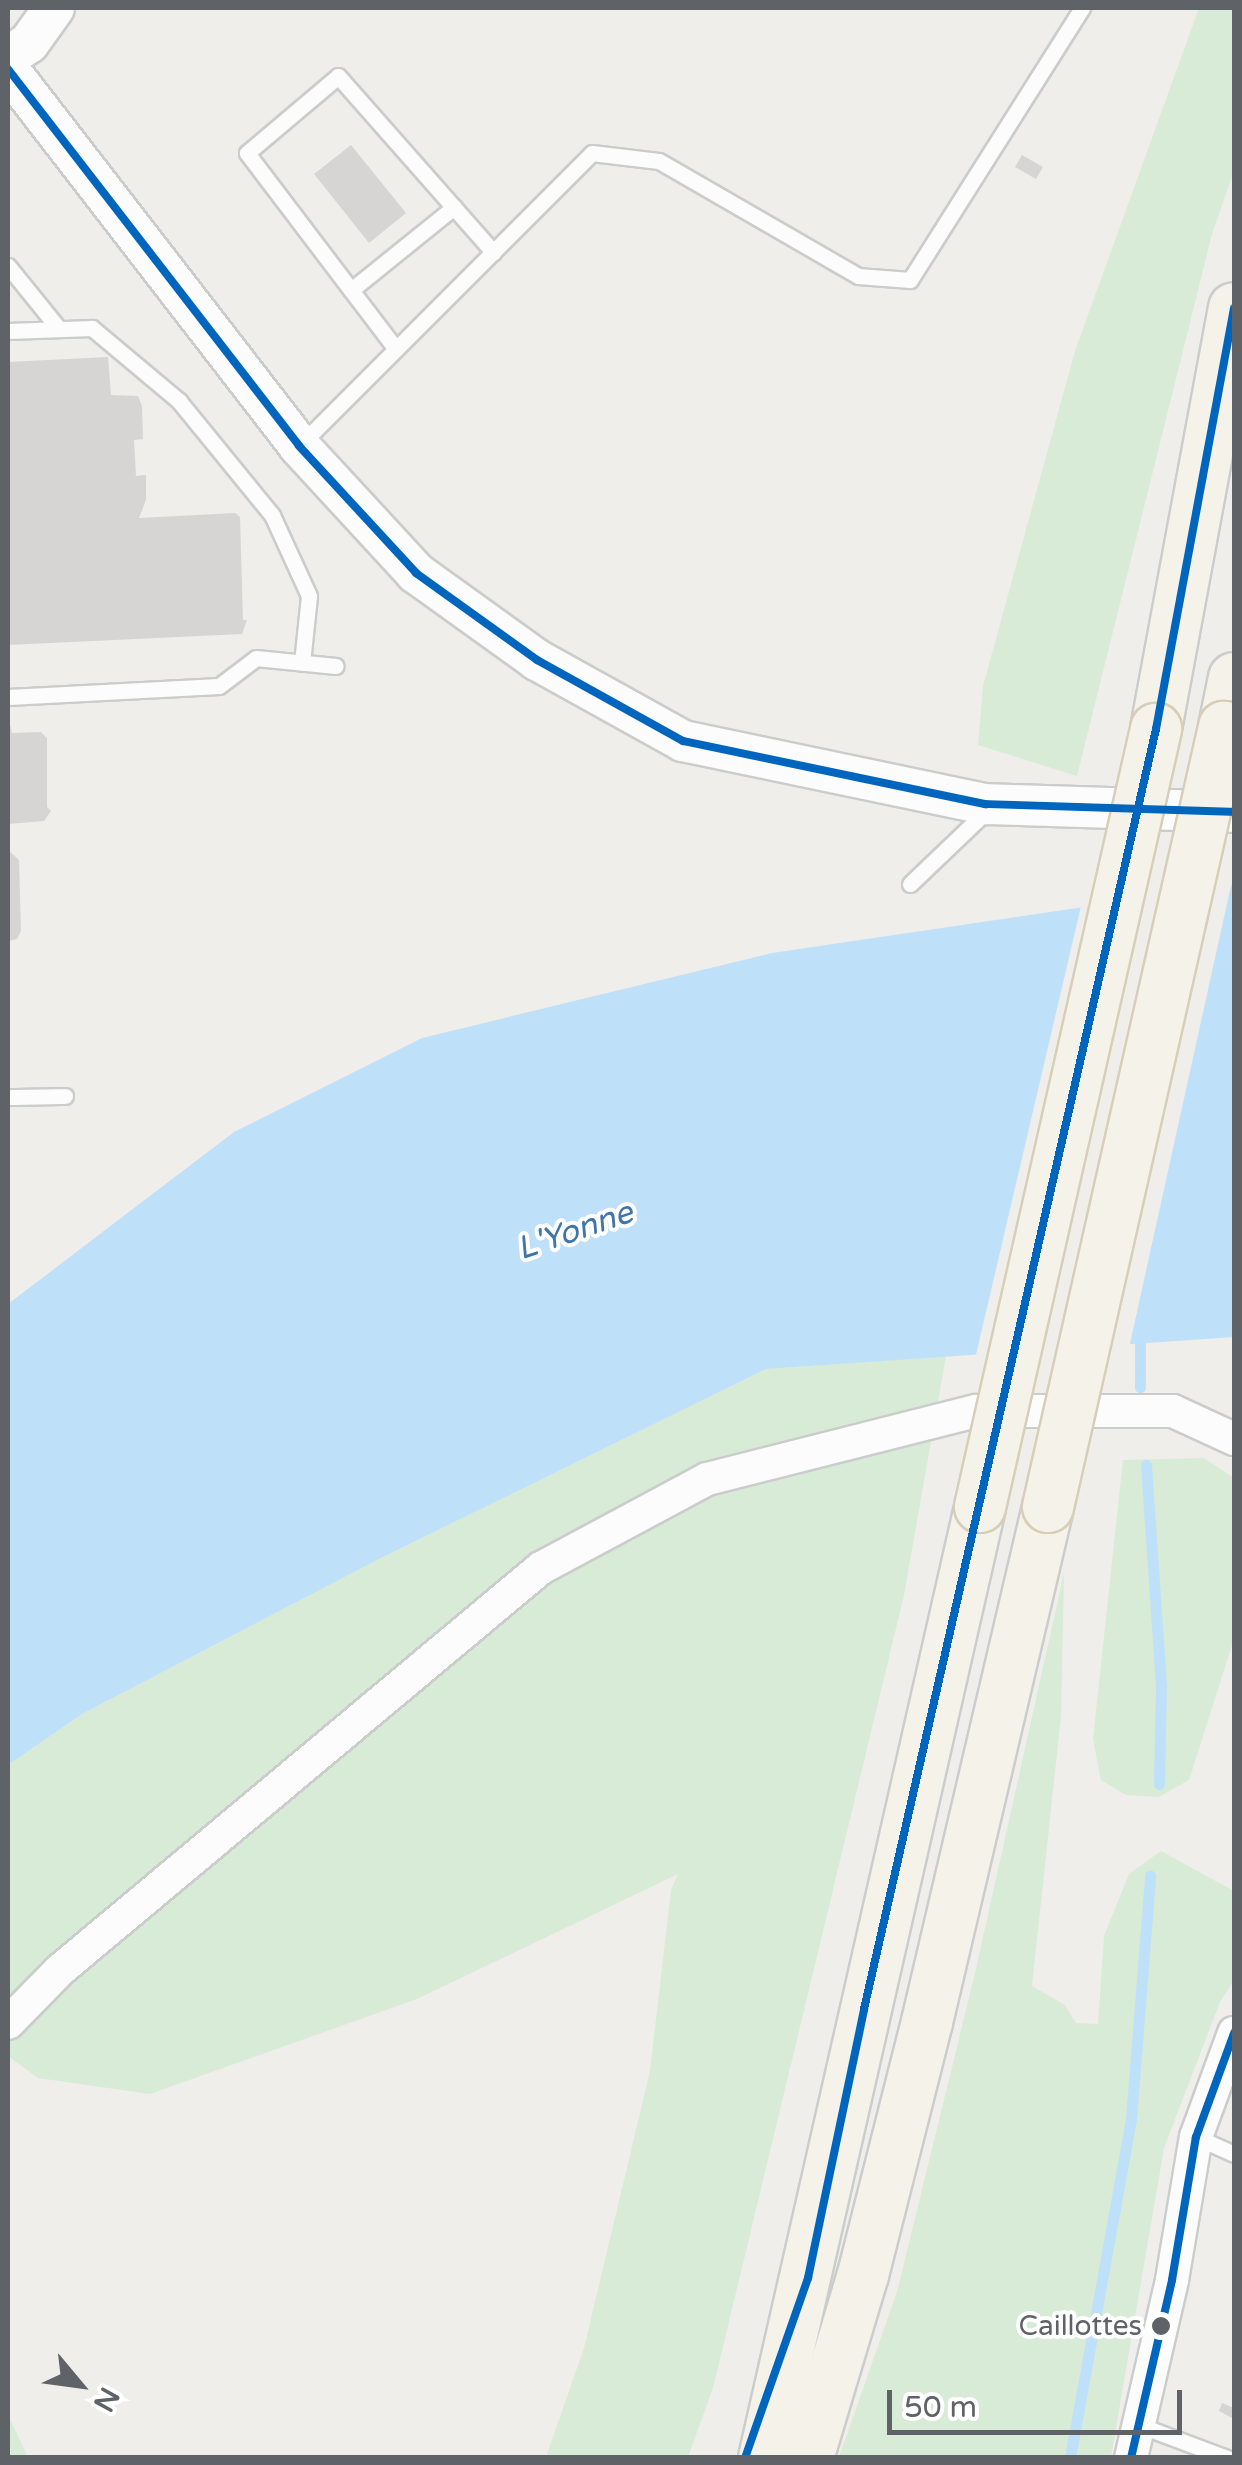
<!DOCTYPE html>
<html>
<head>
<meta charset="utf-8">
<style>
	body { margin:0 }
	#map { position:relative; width:1242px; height:2465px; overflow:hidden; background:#efeeea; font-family:"Varela Round",sans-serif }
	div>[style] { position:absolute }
	.green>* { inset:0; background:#d8ebd6 }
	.water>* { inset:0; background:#bfe0f9 }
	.pier>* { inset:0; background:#efeeea }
	.stream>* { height:11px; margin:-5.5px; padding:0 5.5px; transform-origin:5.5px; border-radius:5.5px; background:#bfe0f9 }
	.building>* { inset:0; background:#d6d5d3 }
	.roads { filter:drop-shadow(2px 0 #cbcccc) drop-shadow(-2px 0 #cbcccc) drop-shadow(0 2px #cbcccc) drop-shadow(0 -2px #cbcccc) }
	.service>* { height:15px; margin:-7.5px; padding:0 7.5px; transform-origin:7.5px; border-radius:7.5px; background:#fdfcfc }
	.minor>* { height:32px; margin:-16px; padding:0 16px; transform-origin:16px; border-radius:16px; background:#fdfcfc }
	.tertiary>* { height:40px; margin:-20px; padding:0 20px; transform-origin:20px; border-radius:20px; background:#fdfcfc }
	.primary>* { height:50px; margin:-25px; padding:0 25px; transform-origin:25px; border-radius:25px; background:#f4f2e9 }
	.bridges { filter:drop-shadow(2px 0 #d7ceb8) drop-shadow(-2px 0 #d7ceb8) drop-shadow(0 2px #d7ceb8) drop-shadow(0 -2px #d7ceb8) }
	.primary-bridge>* { height:50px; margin:-25px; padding:0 25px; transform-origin:25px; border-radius:25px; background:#f4f2e9 }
	.bus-1>* { height:8px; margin:-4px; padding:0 4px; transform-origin:4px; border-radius:4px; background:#0065bd }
	.dots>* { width:28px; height:28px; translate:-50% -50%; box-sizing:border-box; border:5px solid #fff; border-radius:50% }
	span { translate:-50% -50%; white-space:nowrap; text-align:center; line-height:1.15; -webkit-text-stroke:8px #fff; paint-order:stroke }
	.bus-label { font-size:28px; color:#5f6368 }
	.right { translate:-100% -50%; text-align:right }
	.water-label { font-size:32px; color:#4174aa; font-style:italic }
	.frame { position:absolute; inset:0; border:10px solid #5f6368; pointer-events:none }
	.north { position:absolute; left:30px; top:2335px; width:100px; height:100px; -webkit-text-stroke:8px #fff; paint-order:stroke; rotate:119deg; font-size:28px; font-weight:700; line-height:40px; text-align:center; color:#5f6368 }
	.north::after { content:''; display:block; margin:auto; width:35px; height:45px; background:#5f6368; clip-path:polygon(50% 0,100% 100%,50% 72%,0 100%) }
	.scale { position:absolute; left:887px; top:2390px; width:295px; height:45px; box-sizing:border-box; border:5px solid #5f6368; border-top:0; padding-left:12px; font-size:30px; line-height:35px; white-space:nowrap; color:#5f6368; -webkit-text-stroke:8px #fff; paint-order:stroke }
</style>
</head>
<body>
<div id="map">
	<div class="green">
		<i style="clip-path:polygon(1199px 8px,1234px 8px,1234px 171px,1212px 234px,1077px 776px,978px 745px,983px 686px,1075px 351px)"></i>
		<i style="clip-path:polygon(946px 1356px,904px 1595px,713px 2388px,688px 2457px,546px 2457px,584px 2348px,650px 2071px,671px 1890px,678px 1874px,417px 1999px,150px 2094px,38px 2078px,8px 2056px,8px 1765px,82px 1714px,379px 1559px,766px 1369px)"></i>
		<i style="clip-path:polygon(1204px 1458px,1234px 1478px,1234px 1639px,1189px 1780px,1159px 1797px,1126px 1795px,1101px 1780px,1093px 1739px,1123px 1460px)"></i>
		<i style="clip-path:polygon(1064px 1573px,1061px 1716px,1032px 1986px,1065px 2005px,1076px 2023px,1098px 2024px,1104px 1936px,1129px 1874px,1161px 1851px,1234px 1891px,1234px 1980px,1220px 2002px,1164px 2148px,1111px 2457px,839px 2457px,897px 2292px,975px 1973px)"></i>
		<i style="clip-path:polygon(8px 2415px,28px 2457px,8px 2457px)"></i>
	</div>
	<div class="water">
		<i style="clip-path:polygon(1234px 885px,1234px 1337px,766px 1369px,379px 1559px,82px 1714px,8px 1765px,8px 1304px,234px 1132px,422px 1038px,772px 953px)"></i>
	</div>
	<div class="pier">
		<i style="clip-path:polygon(1232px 881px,1129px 1348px,975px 1359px,1082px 902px)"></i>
	</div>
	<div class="stream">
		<i style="left:1140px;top:1331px;width:56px;rotate:90deg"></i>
		<i style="left:1146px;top:1465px;width:223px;rotate:86.1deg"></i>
		<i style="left:1161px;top:1687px;width:97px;rotate:91.2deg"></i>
		<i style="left:1070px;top:2458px;width:344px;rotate:-79.8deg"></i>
		<i style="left:1131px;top:2119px;width:244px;rotate:-85.5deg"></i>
	</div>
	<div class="building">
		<i style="clip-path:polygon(351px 145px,406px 213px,369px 243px,314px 174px)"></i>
		<i style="clip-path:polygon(1022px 155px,1043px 167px,1036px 179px,1015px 167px)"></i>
		<i style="clip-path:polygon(108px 357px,111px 395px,138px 396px,142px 406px,143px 439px,134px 440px,136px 476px,146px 475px,146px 500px,139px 518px,235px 513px,240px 517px,243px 620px,247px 620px,242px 634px,8px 645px,8px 362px)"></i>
		<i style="clip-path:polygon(8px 716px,12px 733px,41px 732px,47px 738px,47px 807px,51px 811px,44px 821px,8px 824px)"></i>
		<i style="clip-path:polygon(8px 850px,19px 860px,21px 931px,17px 939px,8px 941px)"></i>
		<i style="clip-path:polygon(1222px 2403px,1234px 2408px,1234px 2419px,1219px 2411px)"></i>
	</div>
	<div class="roads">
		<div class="service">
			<i style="left:454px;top:207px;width:132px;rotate:141.1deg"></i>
			<i style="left:351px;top:290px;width:172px;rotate:-127.2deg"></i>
			<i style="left:247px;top:153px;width:119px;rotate:-40.2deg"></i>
			<i style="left:338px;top:76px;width:235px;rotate:48.6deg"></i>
			<i style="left:8px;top:266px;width:81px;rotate:51deg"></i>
			<i style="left:351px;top:290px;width:74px;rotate:52.7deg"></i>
			<i style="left:8px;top:331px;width:84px;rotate:-2deg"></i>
			<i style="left:92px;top:328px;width:114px;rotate:40deg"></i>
			<i style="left:179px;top:401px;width:147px;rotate:50.8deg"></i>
			<i style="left:272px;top:515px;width:89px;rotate:65.4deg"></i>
			<i style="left:309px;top:596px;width:67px;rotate:96deg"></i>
			<i style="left:299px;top:446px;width:414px;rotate:-45deg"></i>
			<i style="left:592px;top:153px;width:67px;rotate:6.8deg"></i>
			<i style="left:659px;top:161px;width:230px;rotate:30deg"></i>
			<i style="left:858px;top:276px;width:52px;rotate:4.4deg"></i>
			<i style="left:910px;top:280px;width:322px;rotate:-57.7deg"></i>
			<i style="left:8px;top:697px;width:211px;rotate:-3deg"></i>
			<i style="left:219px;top:686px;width:46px;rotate:-37.1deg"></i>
			<i style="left:256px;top:658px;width:80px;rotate:5.7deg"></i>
			<i style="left:910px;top:884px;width:93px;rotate:-43.7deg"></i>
			<i style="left:977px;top:820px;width:14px;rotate:-65deg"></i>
			<i style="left:8px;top:1097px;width:57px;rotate:-1deg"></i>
			<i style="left:1196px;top:2137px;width:42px;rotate:24.1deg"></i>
			<i style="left:1139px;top:2425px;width:94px;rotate:20.6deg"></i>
		</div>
		<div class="minor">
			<i style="left:8px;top:2023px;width:74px;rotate:-45.5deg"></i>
			<i style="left:60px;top:1970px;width:627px;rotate:-39.89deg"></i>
			<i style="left:541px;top:1568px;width:188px;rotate:-28.2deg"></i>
			<i style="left:707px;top:1479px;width:277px;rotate:-14.2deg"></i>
			<i style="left:976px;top:1411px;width:197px"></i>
			<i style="left:1173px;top:1411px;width:67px;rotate:24.7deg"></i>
			<i style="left:1131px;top:2458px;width:183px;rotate:-77deg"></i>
			<i style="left:1172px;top:2280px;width:145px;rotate:-80.5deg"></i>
			<i style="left:1196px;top:2137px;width:111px;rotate:-69.9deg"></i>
		</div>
		<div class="tertiary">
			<i style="left:8px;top:57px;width:25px;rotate:-34deg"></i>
			<i style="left:29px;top:43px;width:43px;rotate:-54.5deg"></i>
			<i style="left:8px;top:69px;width:476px;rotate:52.3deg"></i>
			<i style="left:299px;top:446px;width:173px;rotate:47.3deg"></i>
			<i style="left:416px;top:573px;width:149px;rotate:35.7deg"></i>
			<i style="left:537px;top:660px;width:167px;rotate:29deg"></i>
			<i style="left:683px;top:741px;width:309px;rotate:11.8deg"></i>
			<i style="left:985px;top:804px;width:249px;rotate:1.8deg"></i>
		</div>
		<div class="primary">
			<i style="left:1224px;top:727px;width:50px;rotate:-78.5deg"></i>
			<i style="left:1156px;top:729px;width:428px;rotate:-79.5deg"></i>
			<i style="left:764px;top:2458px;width:975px;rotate:-77.2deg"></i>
			<i style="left:808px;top:2458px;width:191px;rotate:-73.3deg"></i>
			<i style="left:863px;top:2275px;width:261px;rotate:-75.8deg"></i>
			<i style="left:927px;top:2022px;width:529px;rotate:-76.78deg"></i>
		</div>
	</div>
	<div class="bridges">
		<div class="primary-bridge">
			<i style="left:980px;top:1507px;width:798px;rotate:-77.25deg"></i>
			<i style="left:1048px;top:1507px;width:800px;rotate:-77.28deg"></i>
		</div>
	</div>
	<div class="bus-1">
		<i style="left:8px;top:69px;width:476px;rotate:52.3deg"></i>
		<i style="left:299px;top:446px;width:173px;rotate:47.3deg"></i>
		<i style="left:416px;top:573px;width:149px;rotate:35.7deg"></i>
		<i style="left:537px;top:660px;width:167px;rotate:29deg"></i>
		<i style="left:683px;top:741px;width:309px;rotate:11.8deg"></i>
		<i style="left:985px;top:804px;width:249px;rotate:1.8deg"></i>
		<i style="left:745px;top:2458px;width:191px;rotate:-70.7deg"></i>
		<i style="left:808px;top:2278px;width:275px;rotate:-78.2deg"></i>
		<i style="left:864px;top:2009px;width:1313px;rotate:-77.15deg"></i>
		<i style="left:1156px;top:729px;width:428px;rotate:-79.5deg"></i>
		<i style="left:1131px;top:2458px;width:183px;rotate:-77deg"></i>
		<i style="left:1172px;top:2280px;width:145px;rotate:-80.5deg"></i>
		<i style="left:1196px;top:2137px;width:111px;rotate:-69.9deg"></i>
	</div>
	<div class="dots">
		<i style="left:1161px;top:2326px;background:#5f6368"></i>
	</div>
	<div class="bus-label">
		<span class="right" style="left:1142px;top:2326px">Caillottes</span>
	</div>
	<div class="water-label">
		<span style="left:575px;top:1231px;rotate:-19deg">L'Yonne</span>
	</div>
	<div class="frame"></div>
	<div class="north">N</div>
	<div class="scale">50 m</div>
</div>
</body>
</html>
